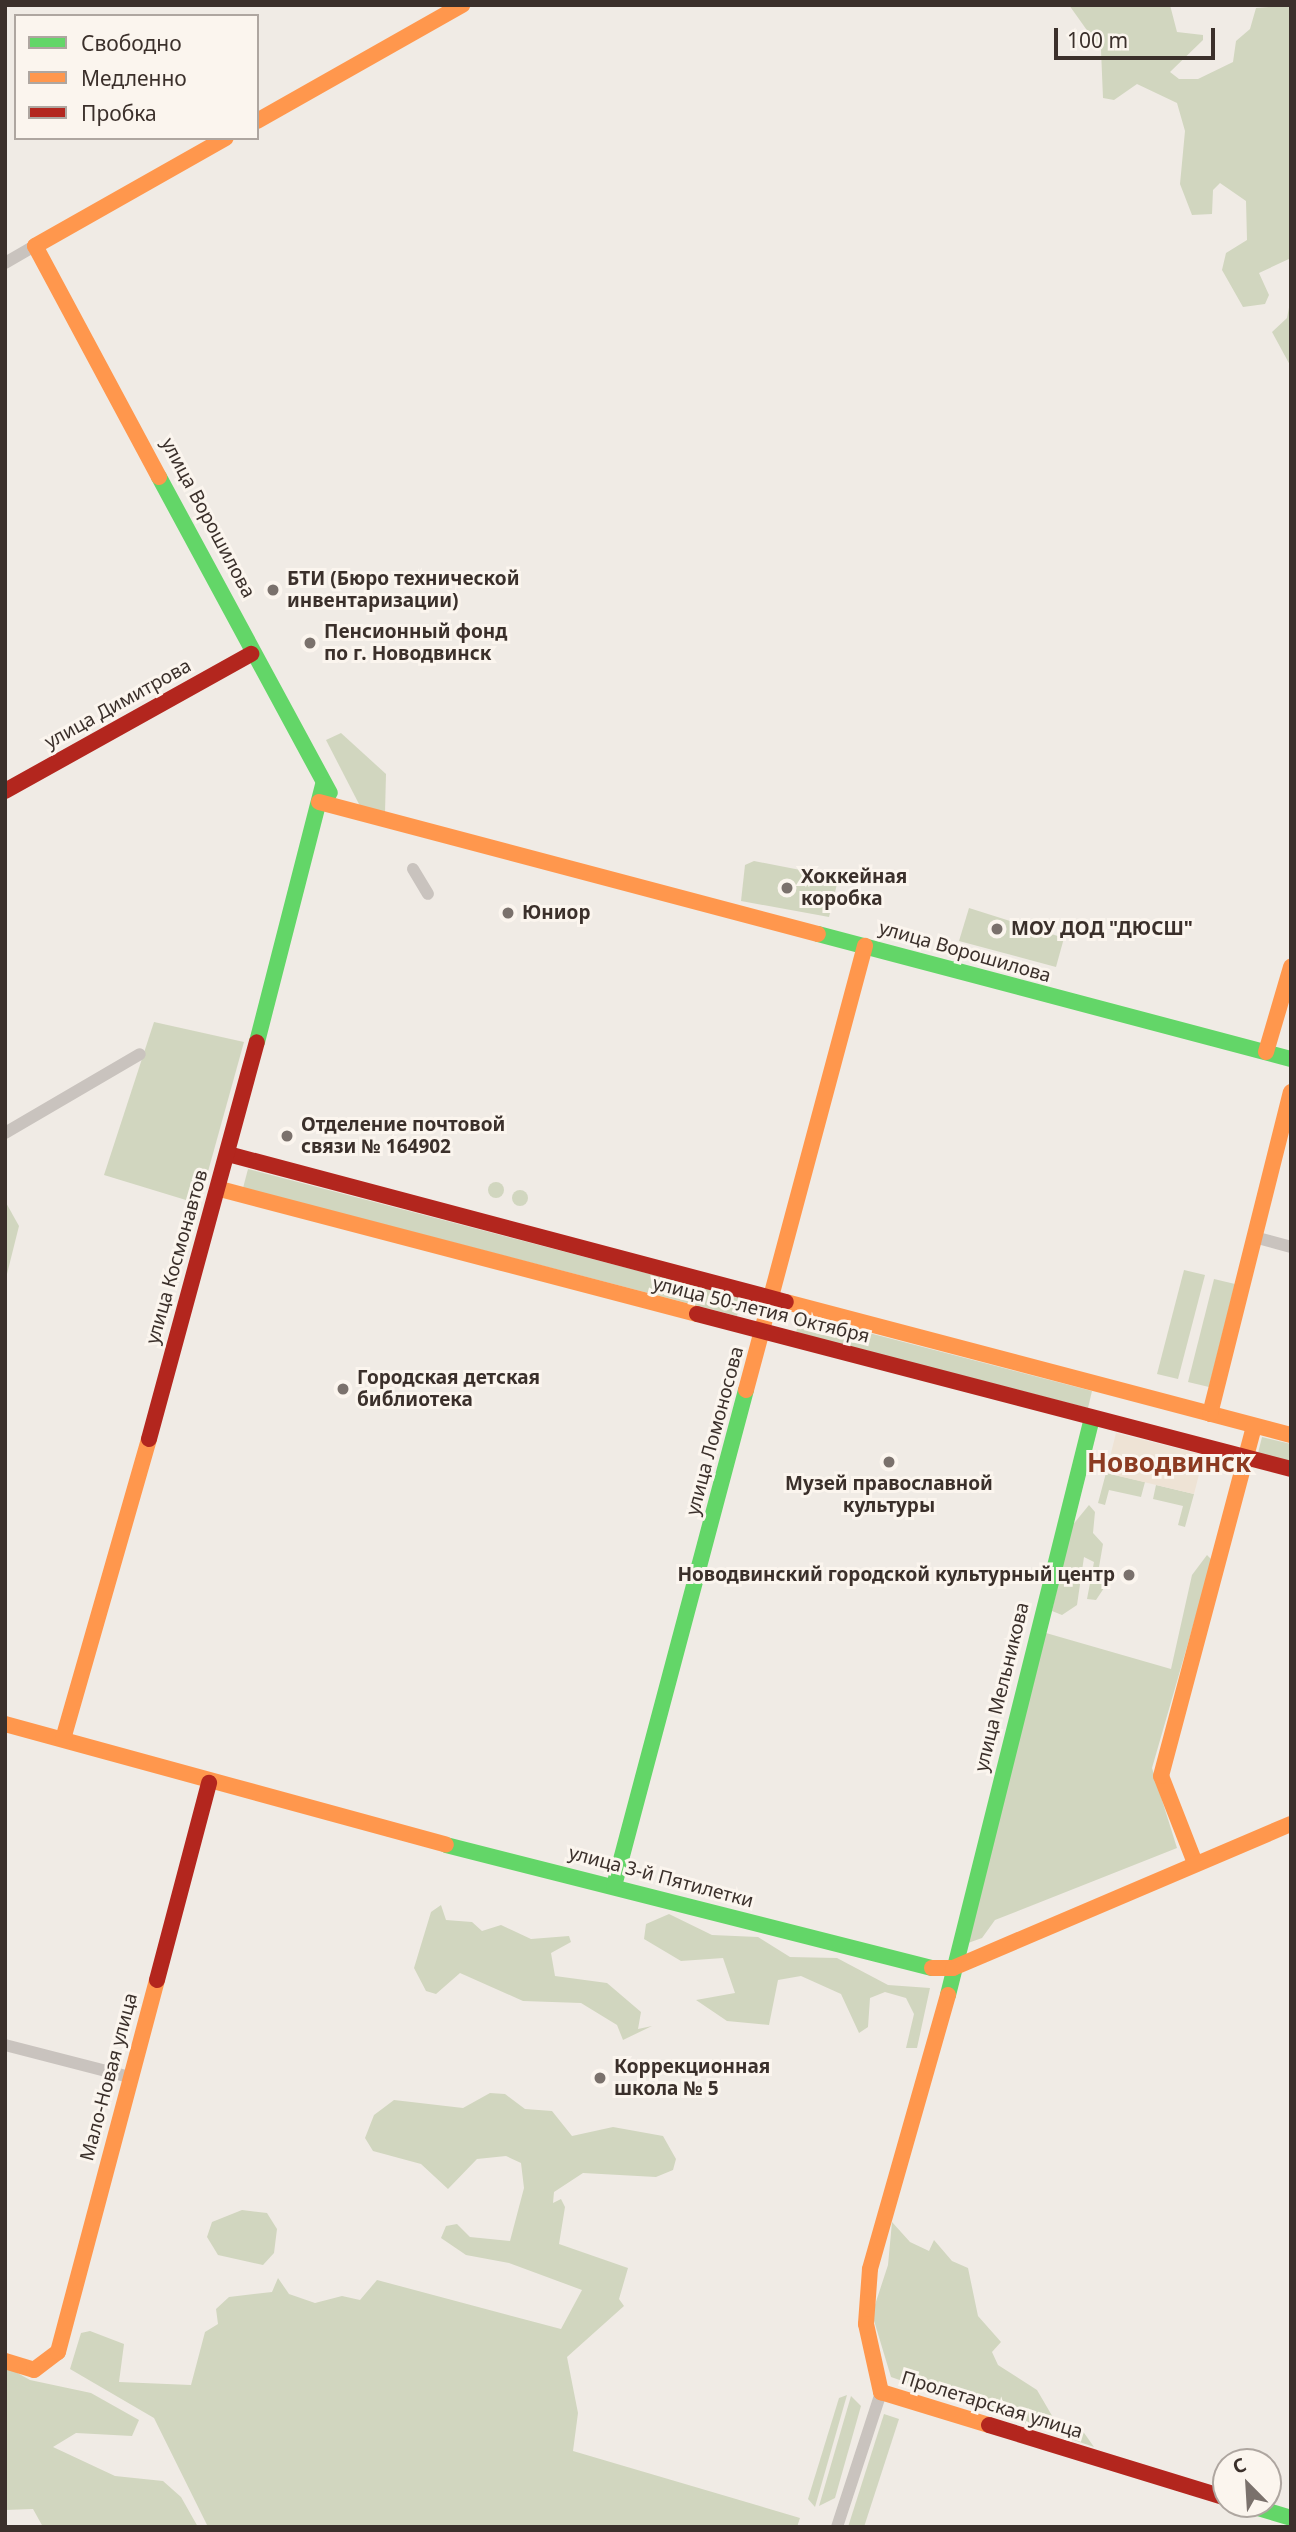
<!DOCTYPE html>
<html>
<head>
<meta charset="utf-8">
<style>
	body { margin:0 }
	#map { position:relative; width:1296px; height:2532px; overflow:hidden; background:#f0ebe5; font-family:"Noto Sans",sans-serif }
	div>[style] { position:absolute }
	.green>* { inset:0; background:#d1d6bf }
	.round { border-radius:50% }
	.plaza>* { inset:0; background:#eee3d5 }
	.street>* { height:12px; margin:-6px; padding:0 6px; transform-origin:6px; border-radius:6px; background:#c9c3be }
	.fast>* { height:16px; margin:-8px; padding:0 8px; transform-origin:8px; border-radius:8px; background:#63d668 }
	.slow>* { height:16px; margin:-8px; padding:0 8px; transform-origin:8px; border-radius:8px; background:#ff974d }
	.jam>* { height:16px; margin:-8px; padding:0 8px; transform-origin:8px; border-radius:8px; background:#b3261e }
	.dots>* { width:19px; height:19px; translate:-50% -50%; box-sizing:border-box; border:4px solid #fbf5ee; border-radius:50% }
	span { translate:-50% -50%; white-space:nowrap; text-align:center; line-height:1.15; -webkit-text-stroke:6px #fbf5ee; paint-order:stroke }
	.street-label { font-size:19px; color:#3b302b }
	.poi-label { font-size:19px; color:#3b302b; font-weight:700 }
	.left { translate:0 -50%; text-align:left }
	.right { translate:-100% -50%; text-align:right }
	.district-label { font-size:26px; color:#8c3b22; font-weight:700 }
	.frame { position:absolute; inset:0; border:7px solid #3b302b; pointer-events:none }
	.legend { position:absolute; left:14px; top:14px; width:245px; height:126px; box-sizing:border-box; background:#fbf5ee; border:2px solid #aea6a0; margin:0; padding:9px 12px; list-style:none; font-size:21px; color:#3b302b }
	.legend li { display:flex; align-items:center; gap:14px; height:35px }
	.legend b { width:35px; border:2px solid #aea6a0 }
	.north { position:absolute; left:1212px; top:2448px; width:70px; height:70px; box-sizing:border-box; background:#fbf5ee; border:2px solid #aea6a0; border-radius:50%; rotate:336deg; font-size:19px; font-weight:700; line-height:28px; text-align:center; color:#3b302b }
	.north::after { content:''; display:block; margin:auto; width:24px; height:32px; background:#7a716c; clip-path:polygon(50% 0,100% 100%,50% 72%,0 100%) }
	.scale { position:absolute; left:1054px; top:28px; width:161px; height:32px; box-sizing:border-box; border:4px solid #3b302b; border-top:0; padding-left:9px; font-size:21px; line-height:24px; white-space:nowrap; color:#3b302b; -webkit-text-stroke:5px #fbf5ee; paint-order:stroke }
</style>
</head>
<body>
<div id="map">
	<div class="green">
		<i style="clip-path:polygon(1069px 5px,1170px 5px,1177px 32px,1203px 35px,1203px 40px,1170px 72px,1179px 79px,1198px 79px,1233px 62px,1236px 41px,1250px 29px,1256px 8px,1291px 5px,1291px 258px,1259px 273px,1269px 295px,1265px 304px,1243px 307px,1222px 270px,1226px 253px,1247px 240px,1246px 201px,1220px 183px,1213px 190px,1212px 214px,1192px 215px,1180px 184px,1185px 131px,1177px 103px,1137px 84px,1114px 100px,1103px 98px,1101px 50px)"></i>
		<i style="clip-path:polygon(1291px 297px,1291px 367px,1272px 332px,1287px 318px)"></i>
		<i style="clip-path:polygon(341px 733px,386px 774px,385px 813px,360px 806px,326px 740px)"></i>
		<i style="clip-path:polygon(754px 861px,831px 876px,837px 884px,829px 917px,741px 901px,745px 865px)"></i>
		<i style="clip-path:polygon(969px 908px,1064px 938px,1056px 967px,959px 941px)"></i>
		<i style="clip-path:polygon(154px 1022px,244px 1042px,199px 1204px,104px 1175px)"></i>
		<i style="clip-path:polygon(248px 1169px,742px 1298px,737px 1316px,243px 1188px)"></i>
		<i class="round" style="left:488px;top:1182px;width:16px;height:16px"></i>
		<i class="round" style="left:512px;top:1190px;width:16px;height:16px"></i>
		<i style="clip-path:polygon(5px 1201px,19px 1226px,5px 1282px)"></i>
		<i style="clip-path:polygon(1184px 1270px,1205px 1275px,1178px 1379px,1157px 1374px)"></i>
		<i style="clip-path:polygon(1214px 1279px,1235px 1284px,1209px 1387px,1188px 1382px)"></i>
		<i style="clip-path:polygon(800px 1315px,1092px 1391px,1088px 1408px,796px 1333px)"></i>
		<i style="clip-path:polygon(1262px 1437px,1291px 1444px,1291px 1462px,1258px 1453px)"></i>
		<i style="clip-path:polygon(1106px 1473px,1145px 1482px,1141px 1497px,1109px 1490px,1105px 1505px,1098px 1503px)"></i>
		<i style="clip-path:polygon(1156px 1485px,1194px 1494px,1185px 1527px,1178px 1525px,1183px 1506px,1153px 1499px)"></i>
		<i style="clip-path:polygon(1089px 1505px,1095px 1512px,1093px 1533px,1103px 1544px,1099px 1567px,1106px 1585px,1096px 1600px,1087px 1599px,1094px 1562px,1084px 1557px,1077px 1605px,1062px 1615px,1052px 1611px,1071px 1527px)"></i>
		<i style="clip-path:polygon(1207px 1555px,1212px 1560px,1152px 1768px,1177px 1848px,995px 1920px,982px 1938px,968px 1943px,1046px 1633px,1171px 1669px,1192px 1575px)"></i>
		<i style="clip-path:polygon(441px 1905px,446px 1920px,472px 1922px,482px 1931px,501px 1925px,531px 1939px,569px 1936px,571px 1942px,551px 1953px,555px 1976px,607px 1983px,641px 2012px,638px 2029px,652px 2026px,623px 2040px,617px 2025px,581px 2003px,523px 2001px,460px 1973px,436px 1994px,426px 1991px,414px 1968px,431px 1912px)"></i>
		<i style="clip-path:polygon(669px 1914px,712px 1935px,758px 1937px,790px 1957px,837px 1958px,888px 1985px,930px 1988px,917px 2048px,906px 2048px,914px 2014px,906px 1998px,885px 1992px,870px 1998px,868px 2027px,859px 2033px,841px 1994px,801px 1976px,778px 1980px,769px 2025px,727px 2021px,696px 2000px,735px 1993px,723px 1958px,681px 1961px,644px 1939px,646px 1924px)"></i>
		<i style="clip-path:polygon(490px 2093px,505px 2094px,525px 2109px,552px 2111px,572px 2136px,613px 2127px,663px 2136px,676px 2159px,673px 2170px,656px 2177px,583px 2173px,554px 2192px,553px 2203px,561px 2199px,565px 2207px,559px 2244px,628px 2268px,619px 2299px,624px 2306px,567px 2357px,578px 2413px,573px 2451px,800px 2518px,797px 2527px,208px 2527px,154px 2418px,70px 2369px,81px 2333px,90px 2331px,124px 2344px,119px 2382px,191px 2385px,205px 2332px,218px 2324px,216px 2309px,229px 2297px,272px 2292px,278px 2278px,289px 2294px,315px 2303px,342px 2296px,360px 2300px,377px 2280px,561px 2329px,582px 2290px,509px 2263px,466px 2255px,441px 2238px,446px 2226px,457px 2224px,470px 2237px,510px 2241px,524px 2188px,521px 2163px,506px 2156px,477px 2159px,448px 2189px,421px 2164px,373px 2151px,365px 2138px,374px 2115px,394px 2100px,463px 2108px)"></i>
		<i style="clip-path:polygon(242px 2210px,267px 2213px,277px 2229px,274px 2253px,263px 2265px,218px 2255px,207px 2237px,212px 2222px)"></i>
		<i style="clip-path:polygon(892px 2222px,910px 2242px,929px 2251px,934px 2240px,952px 2261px,968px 2268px,978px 2316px,1001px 2342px,992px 2352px,998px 2365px,1037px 2390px,1061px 2431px,1082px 2430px,1094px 2447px,891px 2377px,872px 2314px,888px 2265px)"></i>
		<i style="clip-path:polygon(5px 2366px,30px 2380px,91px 2393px,139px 2420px,132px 2436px,76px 2433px,53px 2447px,115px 2476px,163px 2481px,181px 2497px,198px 2527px,43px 2527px,33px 2509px,5px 2510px)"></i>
		<i style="clip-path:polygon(847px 2395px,815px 2507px,808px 2499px,839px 2398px)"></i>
		<i style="clip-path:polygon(851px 2396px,861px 2406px,835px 2498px,819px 2506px)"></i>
		<i style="clip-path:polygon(884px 2414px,899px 2419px,864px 2527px,848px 2527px)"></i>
	</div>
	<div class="plaza">
		<i style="clip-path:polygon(1116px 1433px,1204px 1455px,1194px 1494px,1106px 1473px)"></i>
	</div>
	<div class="street">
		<i style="left:5px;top:263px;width:34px;rotate:-30deg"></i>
		<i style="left:413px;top:869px;width:29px;rotate:59deg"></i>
		<i style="left:5px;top:1133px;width:156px;rotate:-30.3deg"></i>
		<i style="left:1254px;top:1237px;width:38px;rotate:15deg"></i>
		<i style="left:5px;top:2045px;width:129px;rotate:14.4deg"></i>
		<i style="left:837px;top:2527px;width:142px;rotate:-71.9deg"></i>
	</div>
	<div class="fast">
		<i style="left:159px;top:477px;width:359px;rotate:61.6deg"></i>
		<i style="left:818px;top:934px;width:489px;rotate:14.8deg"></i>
		<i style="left:257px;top:1042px;width:265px;rotate:-75.6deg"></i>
		<i style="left:446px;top:1845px;width:501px;rotate:14.2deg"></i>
		<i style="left:614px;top:1886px;width:513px;rotate:-75.1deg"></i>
		<i style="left:948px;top:1995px;width:595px;rotate:-75.99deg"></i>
		<i style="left:1245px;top:2504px;width:48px;rotate:16.9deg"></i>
	</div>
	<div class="slow">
		<i style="left:257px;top:121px;width:236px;rotate:-29.5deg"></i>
		<i style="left:159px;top:477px;width:262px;rotate:-118.2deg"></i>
		<i style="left:35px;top:246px;width:219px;rotate:-29.5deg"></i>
		<i style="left:319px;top:802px;width:516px;rotate:14.82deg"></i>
		<i style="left:1266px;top:1052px;width:89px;rotate:-73.6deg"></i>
		<i style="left:220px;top:1189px;width:493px;rotate:14.7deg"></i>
		<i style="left:786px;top:1302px;width:522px;rotate:14.75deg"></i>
		<i style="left:746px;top:1390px;width:460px;rotate:-75deg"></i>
		<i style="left:1210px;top:1414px;width:332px;rotate:-75.9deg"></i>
		<i style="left:5px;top:1724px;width:457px;rotate:15.3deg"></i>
		<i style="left:63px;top:1739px;width:312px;rotate:-74deg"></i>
		<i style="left:1195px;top:1863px;width:93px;rotate:-111.3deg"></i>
		<i style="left:1161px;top:1776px;width:362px;rotate:-75.1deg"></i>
		<i style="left:932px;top:1968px;width:21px"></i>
		<i style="left:953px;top:1968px;width:367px;rotate:-23.1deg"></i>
		<i style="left:948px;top:1995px;width:285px;rotate:105.9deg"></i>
		<i style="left:870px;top:2269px;width:55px;rotate:94.2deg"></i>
		<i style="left:866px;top:2324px;width:70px;rotate:77.6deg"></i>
		<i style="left:881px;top:2392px;width:113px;rotate:17deg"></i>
		<i style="left:5px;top:2361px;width:30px;rotate:17deg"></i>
		<i style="left:34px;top:2370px;width:30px;rotate:-37deg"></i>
		<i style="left:58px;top:2352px;width:385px;rotate:-75.1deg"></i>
	</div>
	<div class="jam">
		<i style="left:5px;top:791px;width:282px;rotate:-29.1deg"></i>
		<i style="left:228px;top:1154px;width:577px;rotate:14.85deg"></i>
		<i style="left:697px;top:1314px;width:614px;rotate:14.62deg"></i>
		<i style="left:149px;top:1439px;width:411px;rotate:-74.8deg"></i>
		<i style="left:157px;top:1980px;width:204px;rotate:-75.2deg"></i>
		<i style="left:989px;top:2425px;width:248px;rotate:17.1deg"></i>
	</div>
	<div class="dots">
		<i style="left:273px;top:590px;background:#7a716c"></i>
		<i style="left:310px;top:643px;background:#7a716c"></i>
		<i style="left:787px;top:888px;background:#7a716c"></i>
		<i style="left:508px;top:913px;background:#7a716c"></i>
		<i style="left:997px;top:929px;background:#7a716c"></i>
		<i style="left:287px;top:1136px;background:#7a716c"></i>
		<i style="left:343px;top:1389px;background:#7a716c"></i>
		<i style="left:889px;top:1462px;background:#7a716c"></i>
		<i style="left:1129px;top:1575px;background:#7a716c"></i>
		<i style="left:600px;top:2078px;background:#7a716c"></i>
	</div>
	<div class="street-label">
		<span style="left:208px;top:518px;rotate:62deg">улица Ворошилова</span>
		<span style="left:118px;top:704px;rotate:-29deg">улица Димитрова</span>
		<span style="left:965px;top:952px;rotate:16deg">улица Ворошилова</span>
		<span style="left:177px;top:1257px;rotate:-74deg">улица Космонавтов</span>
		<span style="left:761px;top:1310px;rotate:14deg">улица 50-летия Октября</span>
		<span style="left:715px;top:1431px;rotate:-75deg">улица Ломоносова</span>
		<span style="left:1002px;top:1687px;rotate:-76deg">улица Мельникова</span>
		<span style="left:661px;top:1877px;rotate:15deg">улица 3-й Пятилетки</span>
		<span style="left:109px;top:2077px;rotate:-75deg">Мало-Новая улица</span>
		<span style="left:992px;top:2405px;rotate:17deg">Пролетарская улица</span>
	</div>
	<div class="poi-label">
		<span class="left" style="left:287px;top:590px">БТИ (Бюро технической<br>инвентаризации)</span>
		<span class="left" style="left:324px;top:643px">Пенсионный фонд<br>по г. Новодвинск</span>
		<span class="left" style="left:801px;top:888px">Хоккейная<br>коробка</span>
		<span class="left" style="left:522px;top:913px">Юниор</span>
		<span class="left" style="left:1011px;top:929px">МОУ ДОД "ДЮСШ"</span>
		<span class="left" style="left:301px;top:1136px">Отделение почтовой<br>связи № 164902</span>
		<span class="left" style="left:357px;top:1389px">Городская детская<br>библиотека</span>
		<span style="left:889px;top:1495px">Музей православной<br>культуры</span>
		<span class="right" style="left:1115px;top:1575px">Новодвинский городской культурный центр</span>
		<span class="left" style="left:614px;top:2078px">Коррекционная<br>школа № 5</span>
	</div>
	<div class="district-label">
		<span style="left:1169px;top:1463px">Новодвинск</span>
	</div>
	<div class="frame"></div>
	<ul class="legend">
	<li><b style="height:9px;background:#63d668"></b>Свободно</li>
	<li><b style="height:9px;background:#ff974d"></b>Медленно</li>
	<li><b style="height:9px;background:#b3261e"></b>Пробка</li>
	</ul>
	<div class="north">С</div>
	<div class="scale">100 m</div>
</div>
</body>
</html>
